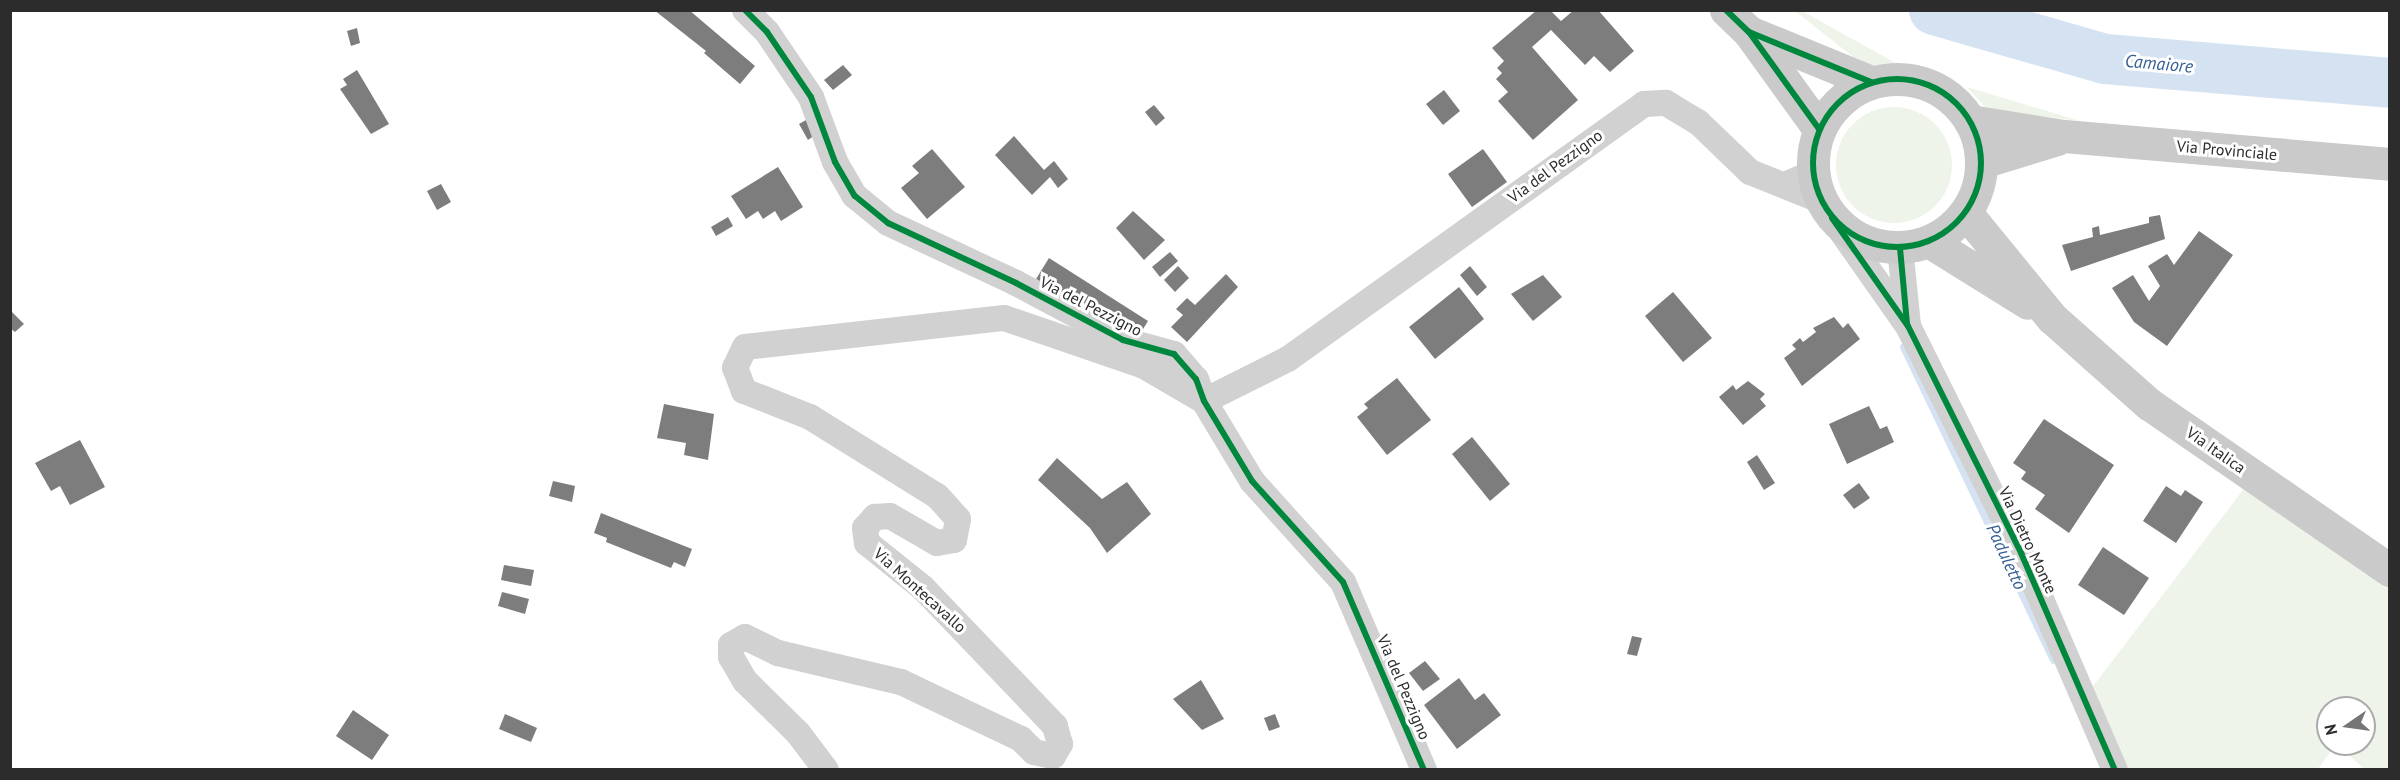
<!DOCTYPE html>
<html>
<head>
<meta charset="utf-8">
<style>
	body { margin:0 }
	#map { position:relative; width:2400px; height:780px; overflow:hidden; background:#fff; font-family:"PT Sans",sans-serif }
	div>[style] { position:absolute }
	.green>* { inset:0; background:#eef4ea }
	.round { border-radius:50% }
	.stream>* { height:8px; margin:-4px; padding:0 4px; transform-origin:4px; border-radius:4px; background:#d5e2f2 }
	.river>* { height:50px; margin:-25px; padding:0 25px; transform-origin:25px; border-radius:25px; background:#d5e2f2 }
	.building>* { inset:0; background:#7d7d7d }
	.street>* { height:26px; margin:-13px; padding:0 13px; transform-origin:13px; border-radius:13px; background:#d1d1d1 }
	.secondary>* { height:33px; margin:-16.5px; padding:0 16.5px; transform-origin:16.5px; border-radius:16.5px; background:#cacaca }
	.secondary>.ring { margin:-16.5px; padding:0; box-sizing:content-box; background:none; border:33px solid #cacaca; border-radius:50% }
	.cycleway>* { height:6px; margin:-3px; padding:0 3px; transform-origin:3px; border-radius:3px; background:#00873e }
	.cycleway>.ring { margin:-3px; padding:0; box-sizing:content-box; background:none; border:6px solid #00873e; border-radius:50% }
	span { translate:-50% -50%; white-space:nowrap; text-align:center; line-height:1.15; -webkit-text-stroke:6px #fff; paint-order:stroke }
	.street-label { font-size:16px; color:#2c2c2c }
	.water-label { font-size:18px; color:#366093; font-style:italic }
	.frame { position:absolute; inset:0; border:12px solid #2c2c2c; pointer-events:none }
	.north { position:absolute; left:2316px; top:696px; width:60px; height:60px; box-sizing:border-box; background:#fff; border:2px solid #ababab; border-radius:50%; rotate:257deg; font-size:16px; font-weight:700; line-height:24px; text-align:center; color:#2c2c2c }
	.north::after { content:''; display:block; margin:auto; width:21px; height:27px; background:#767676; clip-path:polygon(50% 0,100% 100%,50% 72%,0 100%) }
</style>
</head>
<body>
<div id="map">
	<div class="green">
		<i style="clip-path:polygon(1795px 11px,1802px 11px,1901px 66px,1871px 71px)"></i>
		<i style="clip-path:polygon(1967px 87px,2080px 121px,1988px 110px)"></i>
		<i class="round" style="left:1836px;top:107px;width:116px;height:116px"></i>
		<i style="clip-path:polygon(2249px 482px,2389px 581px,2389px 769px,2364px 769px,2337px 744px,2364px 744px,2364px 708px,2328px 708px,2328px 744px,2336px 744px,2318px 769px,2114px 769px,2084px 698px)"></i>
	</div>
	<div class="stream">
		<i style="left:1904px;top:347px;width:347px;rotate:64.4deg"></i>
	</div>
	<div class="river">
		<i style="left:1934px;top:10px;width:178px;rotate:16deg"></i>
		<i style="left:2105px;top:59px;width:286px;rotate:4.8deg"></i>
	</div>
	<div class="building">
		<i style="clip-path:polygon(654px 10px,689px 10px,755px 66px,740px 84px,704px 53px,706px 51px)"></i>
		<i style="clip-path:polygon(1537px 10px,1550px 10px,1561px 21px,1574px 10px,1598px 10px,1634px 51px,1610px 72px,1594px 56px,1585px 65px,1551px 30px,1532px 47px,1578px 100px,1533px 140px,1498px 101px,1508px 92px,1496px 79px,1502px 73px,1497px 68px,1504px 61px,1492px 48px)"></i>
		<i style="clip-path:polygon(357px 28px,360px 43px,351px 46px,347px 31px)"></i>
		<i style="clip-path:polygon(843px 65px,852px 75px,833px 90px,824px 80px)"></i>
		<i style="clip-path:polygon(357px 70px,389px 124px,371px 134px,340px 89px,347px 85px,343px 79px)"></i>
		<i style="clip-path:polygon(1444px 90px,1460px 111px,1443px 125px,1426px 104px)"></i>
		<i style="clip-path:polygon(1154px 105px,1165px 118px,1156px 126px,1145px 112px)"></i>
		<i style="clip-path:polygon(806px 120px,815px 135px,808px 140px,799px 124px)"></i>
		<i style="clip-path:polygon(1014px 136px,1044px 170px,1054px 161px,1068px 179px,1058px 188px,1050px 177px,1032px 195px,995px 155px)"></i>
		<i style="clip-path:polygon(932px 149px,965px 187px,927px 219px,901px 188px,919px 173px,912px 166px)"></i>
		<i style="clip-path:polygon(1483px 149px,1507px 182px,1472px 207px,1448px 174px)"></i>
		<i style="clip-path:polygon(778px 167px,803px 207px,781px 221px,775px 211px,763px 219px,758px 211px,746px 219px,731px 196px)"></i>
		<i style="clip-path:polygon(441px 184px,451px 202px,437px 210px,427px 191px)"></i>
		<i style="clip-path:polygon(1133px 211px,1165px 240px,1144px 260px,1116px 228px)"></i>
		<i style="clip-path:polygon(2160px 215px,2165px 239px,2071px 271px,2062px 245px,2093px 237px,2092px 228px,2099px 226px,2100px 235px,2149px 223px,2149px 217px)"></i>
		<i style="clip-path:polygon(728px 217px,733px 226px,716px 236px,711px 227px)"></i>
		<i style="clip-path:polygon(2199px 231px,2233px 255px,2167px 346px,2134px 322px,2112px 288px,2133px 275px,2149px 301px,2160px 286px,2148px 266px,2167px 254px,2174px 265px)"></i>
		<i style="clip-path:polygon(1170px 252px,1178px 261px,1160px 277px,1152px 267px)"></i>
		<i style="clip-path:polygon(1049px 258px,1148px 321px,1137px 339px,1036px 279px)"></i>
		<i style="clip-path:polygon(1178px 266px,1189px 278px,1175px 292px,1164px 280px)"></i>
		<i style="clip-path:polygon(1470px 266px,1487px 287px,1477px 296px,1460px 275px)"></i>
		<i style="clip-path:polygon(1226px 274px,1238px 287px,1187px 342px,1171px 327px,1183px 315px,1176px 309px,1187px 298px,1195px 305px)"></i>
		<i style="clip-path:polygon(1543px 275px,1562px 297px,1533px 321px,1511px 294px)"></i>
		<i style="clip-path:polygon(1459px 287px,1484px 319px,1435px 359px,1409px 327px)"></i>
		<i style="clip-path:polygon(1673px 292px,1712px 338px,1683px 362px,1645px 316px)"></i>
		<i style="clip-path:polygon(10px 310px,24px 324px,15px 332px,10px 328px)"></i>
		<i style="clip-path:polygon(1834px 317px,1843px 328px,1848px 323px,1860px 339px,1802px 386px,1784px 358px,1796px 349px,1792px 345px,1800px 338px,1803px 342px,1816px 332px,1813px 328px)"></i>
		<i style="clip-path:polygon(1397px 378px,1431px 420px,1387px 455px,1357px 417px,1368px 408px,1364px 404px)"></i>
		<i style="clip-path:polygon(1748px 381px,1765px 394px,1760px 399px,1766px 406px,1743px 425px,1719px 397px,1733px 385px,1736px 390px)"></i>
		<i style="clip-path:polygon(664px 404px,714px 414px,708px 460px,684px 455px,686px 443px,657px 438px)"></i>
		<i style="clip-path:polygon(1869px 406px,1880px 429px,1887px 426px,1894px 442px,1847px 464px,1829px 424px)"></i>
		<i style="clip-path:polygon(2044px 419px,2114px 465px,2069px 533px,2035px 509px,2045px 495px,2021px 479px,2026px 472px,2013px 463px)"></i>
		<i style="clip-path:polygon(1472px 437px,1510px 484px,1490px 501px,1452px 454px)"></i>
		<i style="clip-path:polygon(80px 440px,105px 487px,70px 505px,60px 486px,51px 491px,35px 463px)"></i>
		<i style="clip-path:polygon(1757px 455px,1775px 483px,1764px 490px,1747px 462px)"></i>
		<i style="clip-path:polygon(1057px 458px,1102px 499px,1127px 482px,1151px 514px,1107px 553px,1090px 528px,1038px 480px)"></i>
		<i style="clip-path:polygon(553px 481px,575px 486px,572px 502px,549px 496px)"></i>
		<i style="clip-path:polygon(1859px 483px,1870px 498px,1854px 509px,1843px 495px)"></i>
		<i style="clip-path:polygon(2166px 486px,2181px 496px,2185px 490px,2203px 502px,2176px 543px,2143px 521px)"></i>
		<i style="clip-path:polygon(601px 513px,692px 549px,685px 567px,674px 562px,671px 568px,606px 542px,607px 538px,594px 533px)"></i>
		<i style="clip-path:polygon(2103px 547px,2149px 578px,2124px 615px,2078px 585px)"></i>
		<i style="clip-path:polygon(504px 565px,534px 570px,531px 586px,501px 580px)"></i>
		<i style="clip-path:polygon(502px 592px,529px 599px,525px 614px,498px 606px)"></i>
		<i style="clip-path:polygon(1632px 636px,1642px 638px,1637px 656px,1627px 654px)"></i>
		<i style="clip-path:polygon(1425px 661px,1440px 679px,1423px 691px,1409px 673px)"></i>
		<i style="clip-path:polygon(1459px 678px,1475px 700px,1484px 693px,1501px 715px,1457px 749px,1424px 705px)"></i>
		<i style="clip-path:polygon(1201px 680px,1224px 719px,1202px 730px,1173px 699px)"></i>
		<i style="clip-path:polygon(353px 710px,389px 735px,372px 760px,336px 736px)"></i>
		<i style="clip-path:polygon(505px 714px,537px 728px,531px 742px,499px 729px)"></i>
		<i style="clip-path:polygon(1275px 714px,1280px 727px,1269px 731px,1264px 718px)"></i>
	</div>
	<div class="street">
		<i style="left:745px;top:10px;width:31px;rotate:45deg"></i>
		<i style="left:767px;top:32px;width:78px;rotate:55.9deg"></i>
		<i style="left:811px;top:97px;width:69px;rotate:69.7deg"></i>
		<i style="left:835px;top:162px;width:39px;rotate:60deg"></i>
		<i style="left:855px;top:196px;width:43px;rotate:39.3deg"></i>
		<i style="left:888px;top:223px;width:141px;rotate:25.1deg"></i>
		<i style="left:1016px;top:283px;width:121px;rotate:28deg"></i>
		<i style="left:1123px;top:340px;width:53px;rotate:15.4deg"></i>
		<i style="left:1174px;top:354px;width:33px;rotate:49deg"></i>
		<i style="left:1196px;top:379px;width:23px;rotate:70deg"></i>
		<i style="left:1204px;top:401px;width:93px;rotate:59deg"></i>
		<i style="left:1252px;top:481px;width:136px;rotate:48deg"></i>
		<i style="left:1343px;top:582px;width:205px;rotate:66.7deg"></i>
		<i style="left:1787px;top:184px;width:28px;rotate:-23deg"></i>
		<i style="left:1832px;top:218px;width:132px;rotate:54.9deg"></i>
		<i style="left:1908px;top:326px;width:254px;rotate:63.5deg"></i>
		<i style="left:2021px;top:553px;width:236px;rotate:66.6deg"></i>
		<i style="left:1900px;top:248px;width:77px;rotate:84.1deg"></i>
		<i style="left:1204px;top:401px;width:94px;rotate:-26.6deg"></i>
		<i style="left:1288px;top:359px;width:438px;rotate:-35.6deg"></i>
		<i style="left:1644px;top:104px;width:22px;rotate:-3deg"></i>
		<i style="left:1666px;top:103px;width:37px;rotate:31deg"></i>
		<i style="left:1698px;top:122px;width:72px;rotate:43.9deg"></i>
		<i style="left:1750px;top:172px;width:75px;rotate:21.8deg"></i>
		<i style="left:826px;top:770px;width:46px;rotate:-127.1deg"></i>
		<i style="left:798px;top:733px;width:74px;rotate:-135.5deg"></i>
		<i style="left:745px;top:681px;width:28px;rotate:-120deg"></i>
		<i style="left:731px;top:657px;width:12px;rotate:-90deg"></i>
		<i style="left:731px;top:645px;width:16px;rotate:-30deg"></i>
		<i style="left:745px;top:637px;width:37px;rotate:26deg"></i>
		<i style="left:778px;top:653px;width:126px;rotate:13.3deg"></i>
		<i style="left:901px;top:682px;width:133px;rotate:25.4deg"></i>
		<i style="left:1021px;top:739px;width:18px;rotate:45deg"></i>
		<i style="left:1034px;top:752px;width:19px;rotate:12deg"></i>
		<i style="left:1053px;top:756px;width:14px;rotate:-60deg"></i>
		<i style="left:1060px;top:744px;width:19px;rotate:-106deg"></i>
		<i style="left:1055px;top:726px;width:191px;rotate:-133.7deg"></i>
		<i style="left:923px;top:588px;width:72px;rotate:-141.2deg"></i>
		<i style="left:867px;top:543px;width:15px;rotate:-98deg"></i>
		<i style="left:865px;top:528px;width:15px;rotate:-48deg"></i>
		<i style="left:875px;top:517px;width:15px;rotate:-4deg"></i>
		<i style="left:890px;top:516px;width:54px;rotate:29.9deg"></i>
		<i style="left:937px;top:543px;width:17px;rotate:-10deg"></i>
		<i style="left:954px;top:540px;width:21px;rotate:-79deg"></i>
		<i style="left:958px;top:519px;width:31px;rotate:-132deg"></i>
		<i style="left:937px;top:496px;width:150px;rotate:-148.1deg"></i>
		<i style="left:810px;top:417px;width:71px;rotate:-158.5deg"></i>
		<i style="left:744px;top:391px;width:25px;rotate:-111deg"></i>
		<i style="left:735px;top:368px;width:23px;rotate:-65deg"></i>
		<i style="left:745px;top:347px;width:261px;rotate:-6.4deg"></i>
		<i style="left:1004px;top:318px;width:148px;rotate:18.9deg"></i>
		<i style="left:1144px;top:366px;width:69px;rotate:30.3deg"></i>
	</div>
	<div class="secondary">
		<i style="left:1726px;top:10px;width:32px;rotate:44deg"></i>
		<i style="left:1749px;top:32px;width:120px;rotate:54.2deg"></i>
		<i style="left:1749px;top:32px;width:132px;rotate:22.3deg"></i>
		<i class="ring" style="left:1813px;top:79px;width:135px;height:135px"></i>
		<i style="left:1970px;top:121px;width:95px;rotate:9.1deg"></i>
		<i style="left:2064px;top:136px;width:327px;rotate:4.9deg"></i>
		<i style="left:1982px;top:162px;width:78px;rotate:-17deg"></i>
		<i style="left:1966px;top:213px;width:136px;rotate:50.7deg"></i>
		<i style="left:2052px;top:318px;width:130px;rotate:41.6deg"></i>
		<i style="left:2149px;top:404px;width:293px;rotate:34.6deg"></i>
		<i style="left:1930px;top:242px;width:115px;rotate:31.9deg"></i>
	</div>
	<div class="cycleway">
		<i style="left:745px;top:10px;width:31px;rotate:45deg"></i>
		<i style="left:767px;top:32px;width:78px;rotate:55.9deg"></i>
		<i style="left:811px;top:97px;width:69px;rotate:69.7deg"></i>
		<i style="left:835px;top:162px;width:39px;rotate:60deg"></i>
		<i style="left:855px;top:196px;width:43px;rotate:39.3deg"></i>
		<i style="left:888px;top:223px;width:141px;rotate:25.1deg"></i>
		<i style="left:1016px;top:283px;width:121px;rotate:28deg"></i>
		<i style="left:1123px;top:340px;width:53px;rotate:15.4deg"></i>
		<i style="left:1174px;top:354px;width:33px;rotate:49deg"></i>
		<i style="left:1196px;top:379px;width:23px;rotate:70deg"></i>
		<i style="left:1204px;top:401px;width:93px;rotate:59deg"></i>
		<i style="left:1252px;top:481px;width:136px;rotate:48deg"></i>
		<i style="left:1343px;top:582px;width:205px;rotate:66.7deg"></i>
		<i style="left:1726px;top:10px;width:32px;rotate:44deg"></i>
		<i style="left:1749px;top:32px;width:120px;rotate:54.2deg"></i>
		<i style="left:1749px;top:32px;width:132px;rotate:22.3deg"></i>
		<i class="ring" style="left:1813px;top:79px;width:162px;height:162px"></i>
		<i style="left:1832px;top:218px;width:132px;rotate:54.9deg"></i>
		<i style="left:1908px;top:326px;width:254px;rotate:63.5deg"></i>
		<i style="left:2021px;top:553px;width:236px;rotate:66.6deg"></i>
		<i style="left:1900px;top:248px;width:75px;rotate:84.7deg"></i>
	</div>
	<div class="street-label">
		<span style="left:2227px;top:150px;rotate:5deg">Via Provinciale</span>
		<span style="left:1555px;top:166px;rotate:-36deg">Via del Pezzigno</span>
		<span style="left:1091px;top:306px;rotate:27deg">Via del Pezzigno</span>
		<span style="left:2216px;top:450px;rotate:35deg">Via Italica</span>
		<span style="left:2028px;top:540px;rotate:65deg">Via Dietro Monte</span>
		<span style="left:920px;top:590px;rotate:42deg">Via Montecavallo</span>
		<span style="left:1404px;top:687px;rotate:67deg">Via del Pezzigno</span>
	</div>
	<div class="water-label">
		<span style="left:2159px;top:64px;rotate:5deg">Camaiore</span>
		<span style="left:2006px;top:557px;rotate:65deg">Paduletto</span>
	</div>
	<div class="frame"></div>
	<div class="north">N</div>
</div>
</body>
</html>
